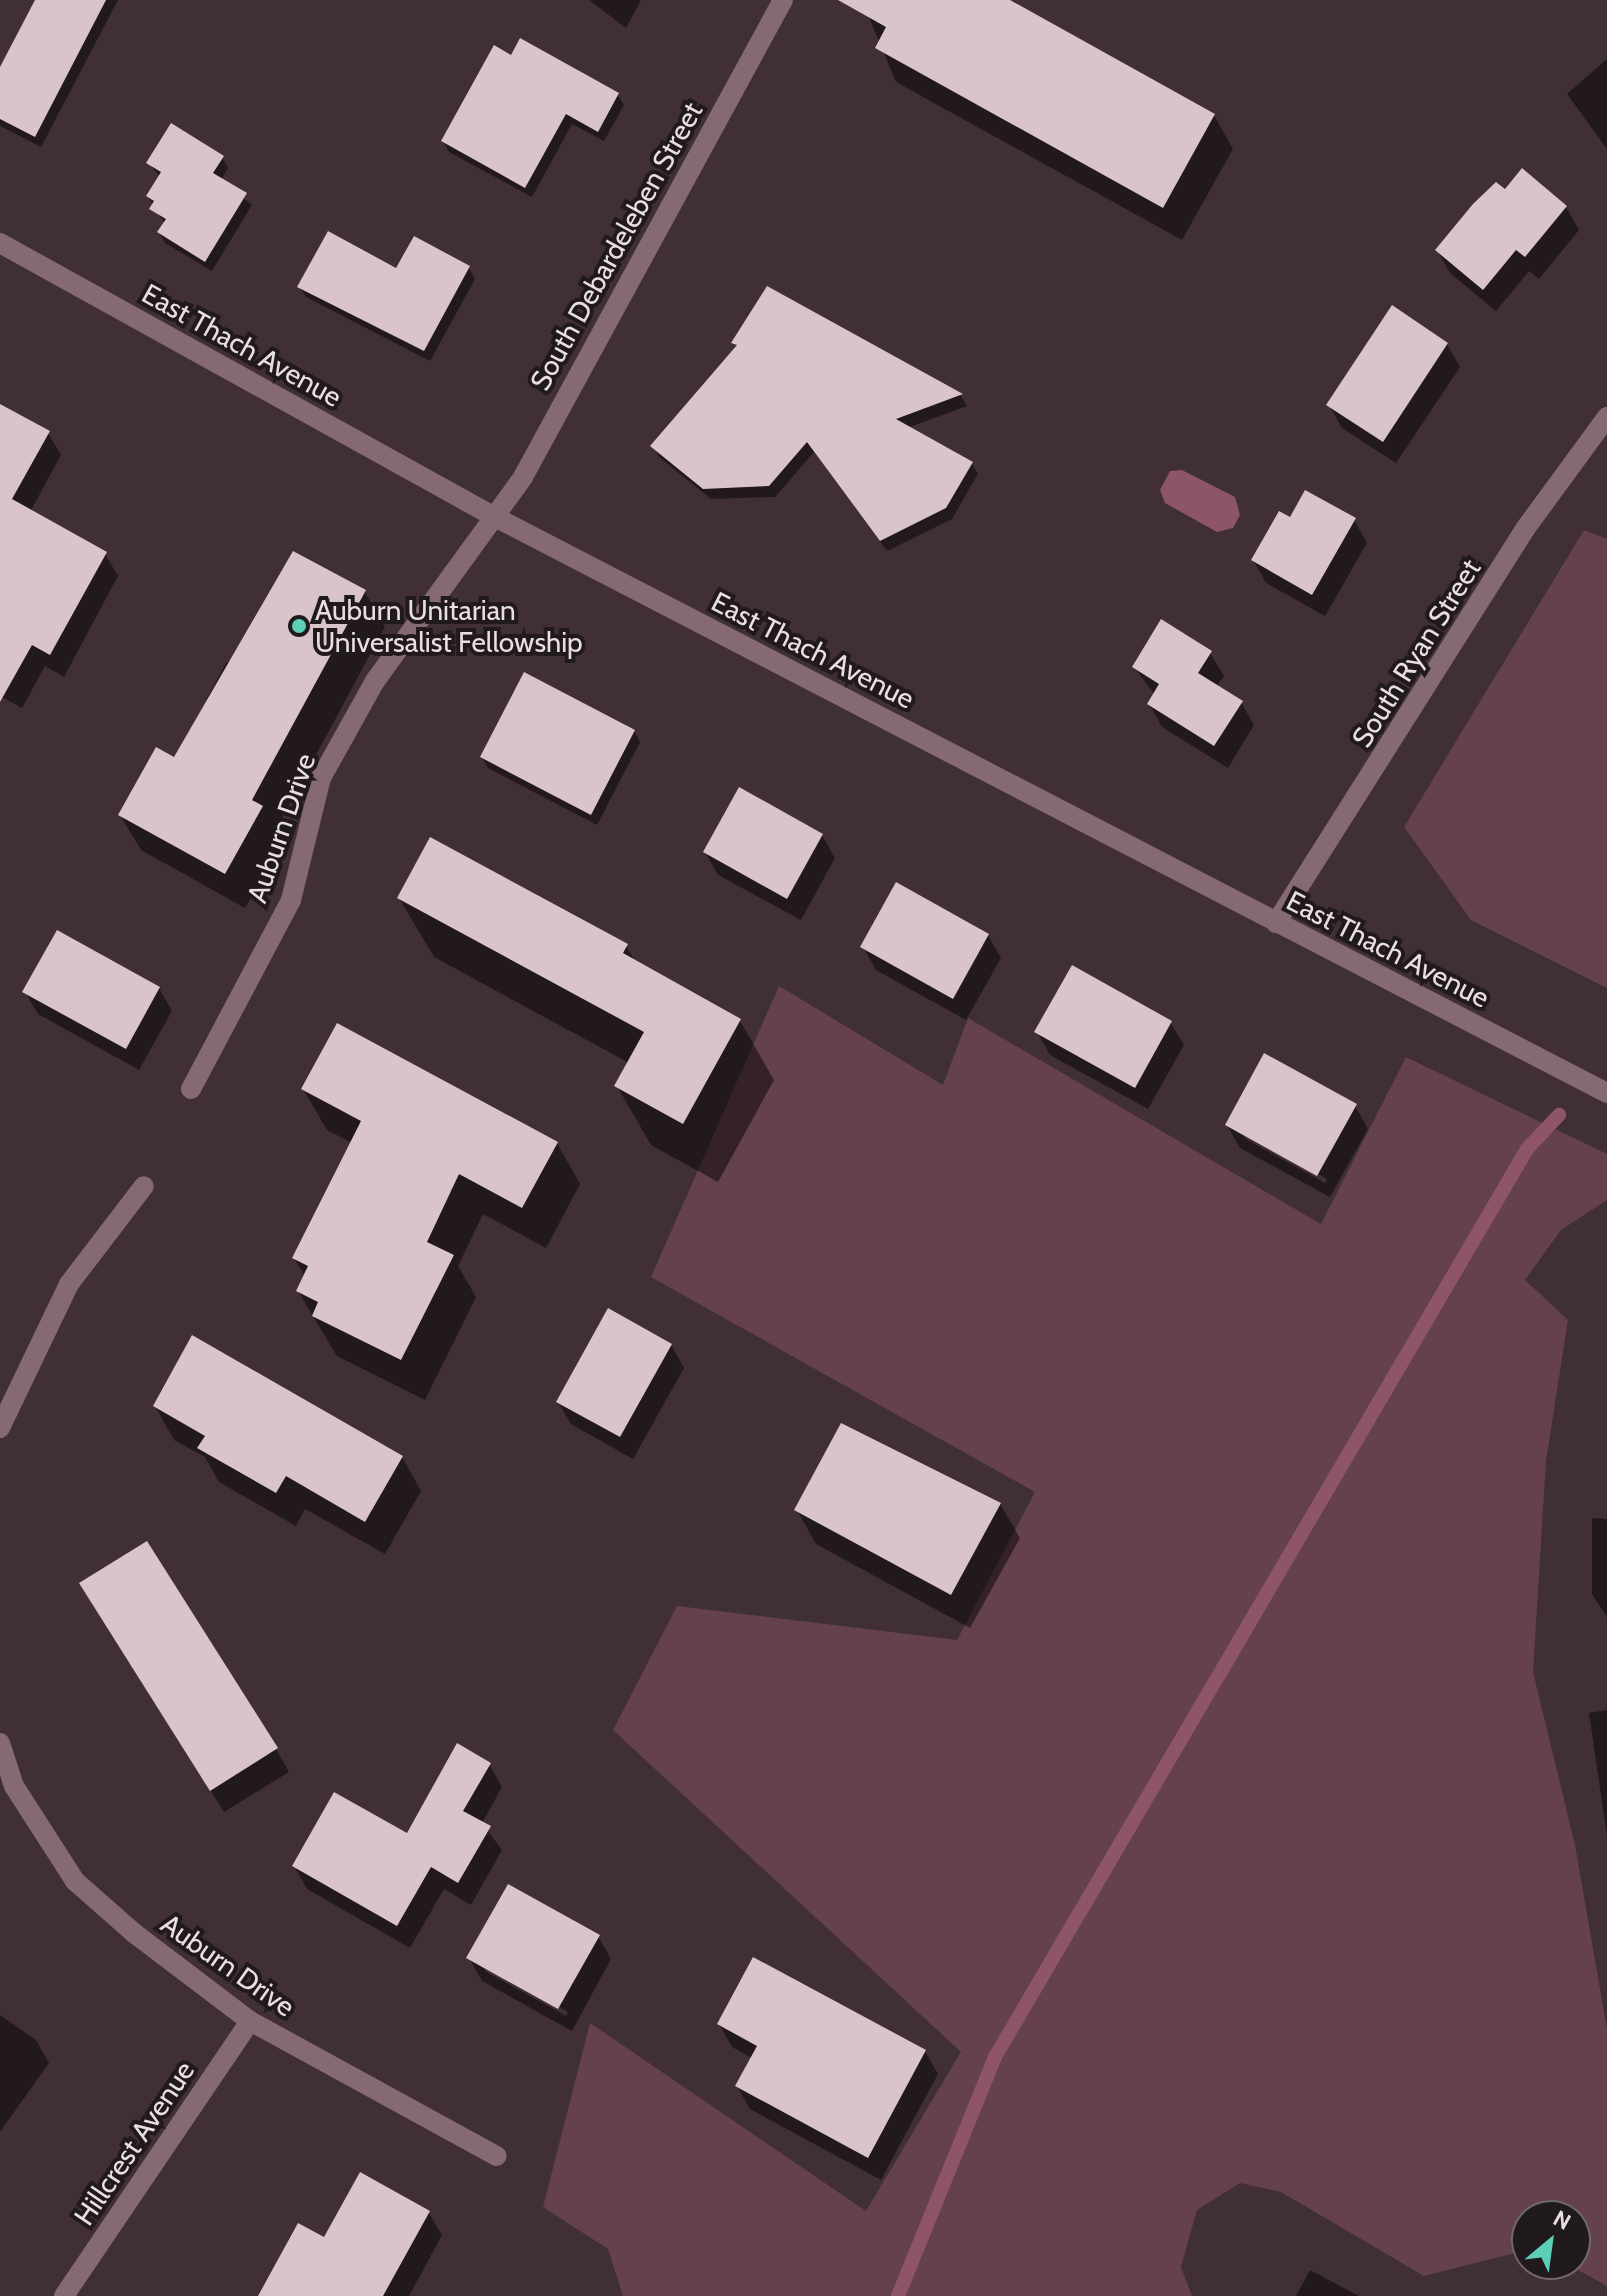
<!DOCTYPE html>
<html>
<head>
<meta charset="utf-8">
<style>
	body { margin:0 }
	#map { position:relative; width:1607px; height:2296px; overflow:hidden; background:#402f34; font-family:Cabin,sans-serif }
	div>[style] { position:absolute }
	.green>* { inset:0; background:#64414c }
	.water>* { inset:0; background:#8e5568 }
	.shadow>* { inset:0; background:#0007 }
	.stream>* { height:14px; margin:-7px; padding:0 7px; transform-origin:7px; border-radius:7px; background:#8e5568 }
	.building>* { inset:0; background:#d9c4ca }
	.minor>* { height:20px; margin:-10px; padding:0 10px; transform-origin:10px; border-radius:10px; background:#856a72 }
	.dots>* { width:22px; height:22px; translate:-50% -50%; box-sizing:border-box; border:4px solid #211a1c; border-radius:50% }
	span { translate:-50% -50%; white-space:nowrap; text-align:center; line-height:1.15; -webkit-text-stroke:8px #211a1c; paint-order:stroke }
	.street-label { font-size:28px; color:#e9dee1 }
	.poi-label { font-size:28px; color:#e9dee1 }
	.left { translate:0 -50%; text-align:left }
	.north { position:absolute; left:1511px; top:2200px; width:80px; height:80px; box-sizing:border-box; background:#211a1c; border:2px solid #71686b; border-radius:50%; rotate:29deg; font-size:22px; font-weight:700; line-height:32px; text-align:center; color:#e9dee1 }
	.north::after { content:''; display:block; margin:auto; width:28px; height:36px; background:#5dceb8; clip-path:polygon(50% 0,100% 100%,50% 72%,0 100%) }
</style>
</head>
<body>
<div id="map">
	<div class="green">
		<i style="clip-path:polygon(1584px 530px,1607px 539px,1607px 988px,1471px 920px,1404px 827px)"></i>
		<i style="clip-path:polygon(779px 986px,943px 1085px,968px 1018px,1321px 1224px,1406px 1057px,1607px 1154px,1607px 1200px,1561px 1230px,1525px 1280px,1568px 1320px,1546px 1461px,1533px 1672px,1575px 1845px,1607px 2029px,1607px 2286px,1567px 2264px,1575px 2264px,1575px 2216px,1527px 2216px,1527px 2250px,1424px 2276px,1281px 2192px,1240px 2183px,1197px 2210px,1181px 2267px,1192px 2296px,623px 2296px,608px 2249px,543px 2207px,590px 2023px,866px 2211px,961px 2052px,613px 1730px,677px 1606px,957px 1640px,1035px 1492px,651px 1277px)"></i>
	</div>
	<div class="water">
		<i style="clip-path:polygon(1182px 470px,1235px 497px,1240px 515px,1233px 528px,1217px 532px,1165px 503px,1160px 490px,1170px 471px)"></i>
	</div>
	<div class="shadow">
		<i style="clip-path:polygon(37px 0,118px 0,41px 147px,0 126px,0 71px)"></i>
		<i style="clip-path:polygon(589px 0,641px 0,626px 28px)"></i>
		<i style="clip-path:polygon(876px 0,1006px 0,1214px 115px,1233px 149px,1182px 240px,896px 82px,868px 15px)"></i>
		<i style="clip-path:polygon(511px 57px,617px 94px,624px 105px,604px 141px,572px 124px,532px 197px,449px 152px,443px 141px)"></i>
		<i style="clip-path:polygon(1607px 59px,1607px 149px,1567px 94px)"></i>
		<i style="clip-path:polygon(222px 157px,228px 168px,221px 180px,252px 205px,212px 271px,165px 243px,159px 232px,165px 224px,148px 197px,160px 177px,149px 163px)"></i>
		<i style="clip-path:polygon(1505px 192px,1566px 207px,1579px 230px,1539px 279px,1529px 271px,1496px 311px,1450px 273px,1437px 250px)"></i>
		<i style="clip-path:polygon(469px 268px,475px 279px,430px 361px,306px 297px,300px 287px)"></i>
		<i style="clip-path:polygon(768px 289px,961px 396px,967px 406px,907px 428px,972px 464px,978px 474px,952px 519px,887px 551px,814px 452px,775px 497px,711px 499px,659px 457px,653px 446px,737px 348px)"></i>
		<i style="clip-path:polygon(1447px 344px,1460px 367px,1396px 463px,1342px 428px,1329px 405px)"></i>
		<i style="clip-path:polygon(0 406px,48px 433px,61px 455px,30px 512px,105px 554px,118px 576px,64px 677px,45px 666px,22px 708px,0 696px)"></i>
		<i style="clip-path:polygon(1290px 520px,1354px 520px,1367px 543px,1325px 616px,1266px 583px,1253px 560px)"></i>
		<i style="clip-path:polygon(365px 592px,385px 627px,275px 831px,282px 843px,245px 908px,141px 850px,120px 815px,175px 759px,226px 663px)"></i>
		<i style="clip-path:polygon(1210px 653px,1224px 676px,1216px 687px,1241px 702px,1254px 725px,1228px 768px,1162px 727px,1149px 704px,1155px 695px,1134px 667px)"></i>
		<i style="clip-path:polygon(634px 731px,640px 742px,597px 825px,488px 768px,482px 757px)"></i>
		<i style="clip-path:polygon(822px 835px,835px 858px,801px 920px,718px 875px,705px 852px)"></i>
		<i style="clip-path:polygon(399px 898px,626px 946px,636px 963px,740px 1021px,774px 1080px,718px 1182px,651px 1145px,617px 1086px,629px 1063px,434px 957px)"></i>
		<i style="clip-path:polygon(988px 935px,1001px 958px,966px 1020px,876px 970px,863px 947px)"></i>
		<i style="clip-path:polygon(159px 988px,172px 1011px,139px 1070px,38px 1014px,25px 992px)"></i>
		<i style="clip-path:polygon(1170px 1022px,1184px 1045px,1148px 1109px,1050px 1055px,1037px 1032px)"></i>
		<i style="clip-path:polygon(303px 1089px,557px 1143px,580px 1184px,546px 1248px,483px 1214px,458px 1266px,476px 1297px,425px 1400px,337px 1356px,298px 1291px,305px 1277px,294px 1258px,352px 1143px,327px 1130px)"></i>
		<i style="clip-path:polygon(evenodd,1355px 1106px,1368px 1129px,1330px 1197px,1240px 1148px,1227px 1125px,1355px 1106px,1244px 1133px,1327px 1179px,1325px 1183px,1244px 1138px,1244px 1133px)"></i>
		<i style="clip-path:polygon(671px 1345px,684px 1368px,633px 1459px,571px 1424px,558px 1402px)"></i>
		<i style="clip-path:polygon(155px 1406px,402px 1457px,421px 1491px,385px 1554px,305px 1509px,296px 1526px,219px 1482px,205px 1457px,174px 1440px)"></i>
		<i style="clip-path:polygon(1000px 1504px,1020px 1538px,970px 1628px,816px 1544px,797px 1510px)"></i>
		<i style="clip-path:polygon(1592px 1518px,1607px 1519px,1607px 1617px,1592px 1594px)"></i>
		<i style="clip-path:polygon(95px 1607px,276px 1749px,289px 1772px,224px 1812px)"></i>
		<i style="clip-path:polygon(1607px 1710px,1607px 1836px,1589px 1713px)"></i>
		<i style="clip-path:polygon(489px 1764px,502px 1787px,482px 1823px,502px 1850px,471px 1905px,444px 1889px,410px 1948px,307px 1889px,294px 1866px,407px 1836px)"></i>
		<i style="clip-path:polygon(evenodd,598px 1936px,611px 1959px,572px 2031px,482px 1981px,469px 1958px,598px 1936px,485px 1966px,568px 2012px,566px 2016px,485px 1971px,485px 1966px)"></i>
		<i style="clip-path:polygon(0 2015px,36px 2040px,49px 2063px,0 2132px)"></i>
		<i style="clip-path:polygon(719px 2024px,925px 2051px,938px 2074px,881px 2180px,750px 2109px,737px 2086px,752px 2058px,732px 2047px)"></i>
		<i style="clip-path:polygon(428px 2212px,442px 2235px,409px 2296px,261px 2296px,325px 2240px)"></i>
		<i style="clip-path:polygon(1310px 2270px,1359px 2296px,1296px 2296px)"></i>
	</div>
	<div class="stream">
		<i style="left:898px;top:2296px;width:258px;rotate:-67.9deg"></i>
		<i style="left:995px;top:2057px;width:1052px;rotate:-59.63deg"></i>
		<i style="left:1527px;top:1149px;width:47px;rotate:-46.7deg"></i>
	</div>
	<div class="building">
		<i style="clip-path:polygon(35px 0,106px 0,35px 137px,0 119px,0 67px)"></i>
		<i style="clip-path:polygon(838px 0,1010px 0,1215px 114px,1163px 208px,875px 48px,886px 27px)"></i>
		<i style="clip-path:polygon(520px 38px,619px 93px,598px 132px,566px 114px,525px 188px,441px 141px,494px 45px,511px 55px)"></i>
		<i style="clip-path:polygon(171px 123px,224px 156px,213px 173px,247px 193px,205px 262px,157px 232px,166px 219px,149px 209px,154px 201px,146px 196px,161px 172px,146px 163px)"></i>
		<i style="clip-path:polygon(1522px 168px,1567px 206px,1525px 257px,1516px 250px,1483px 290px,1435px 250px,1473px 204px,1496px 182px,1505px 189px)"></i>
		<i style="clip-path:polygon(328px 231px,396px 268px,414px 236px,470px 266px,424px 351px,297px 287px)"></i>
		<i style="clip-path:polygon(767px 286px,963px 394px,896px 419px,973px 462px,946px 508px,880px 541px,807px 442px,769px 486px,703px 489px,650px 446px,737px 345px,731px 343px)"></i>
		<i style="clip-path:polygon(1392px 305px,1448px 343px,1383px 442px,1326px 405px)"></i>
		<i style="clip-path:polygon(0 404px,50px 431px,12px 499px,107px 552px,50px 655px,32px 645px,0 702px)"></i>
		<i style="clip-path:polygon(1305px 490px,1356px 518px,1312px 595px,1251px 560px,1279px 511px,1290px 517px)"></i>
		<i style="clip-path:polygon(293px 551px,366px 590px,252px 800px,263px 806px,225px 874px,118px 815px,156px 747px,174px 757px)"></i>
		<i style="clip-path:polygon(1161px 619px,1212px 651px,1198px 673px,1243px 701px,1214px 746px,1147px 704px,1159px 684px,1132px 667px)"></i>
		<i style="clip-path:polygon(524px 672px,635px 730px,591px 815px,480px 757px)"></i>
		<i style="clip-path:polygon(739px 787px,823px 834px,787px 899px,703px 852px)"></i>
		<i style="clip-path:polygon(430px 837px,628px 944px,623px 953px,741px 1019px,683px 1124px,614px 1086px,644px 1032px,397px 898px)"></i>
		<i style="clip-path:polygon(896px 882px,989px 934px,953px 999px,860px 947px)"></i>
		<i style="clip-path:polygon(57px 930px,160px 987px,126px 1049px,22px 992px)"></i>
		<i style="clip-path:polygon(1072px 965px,1172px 1021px,1135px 1088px,1034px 1032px)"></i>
		<i style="clip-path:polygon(337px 1023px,558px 1142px,522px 1208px,459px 1174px,427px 1242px,454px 1255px,401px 1360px,312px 1316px,318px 1302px,296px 1291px,308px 1266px,292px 1258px,361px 1121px,301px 1089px)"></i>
		<i style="clip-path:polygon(1264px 1053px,1357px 1104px,1317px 1176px,1225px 1125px)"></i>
		<i style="clip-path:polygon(608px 1308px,672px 1344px,620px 1437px,556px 1402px)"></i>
		<i style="clip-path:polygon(192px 1335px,403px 1456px,365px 1522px,286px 1476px,276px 1493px,197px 1448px,205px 1436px,153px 1406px)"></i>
		<i style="clip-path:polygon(841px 1423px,1001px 1503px,951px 1595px,794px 1510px)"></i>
		<i style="clip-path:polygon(147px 1541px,278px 1748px,210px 1791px,79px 1583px)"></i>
		<i style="clip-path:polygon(457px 1743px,491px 1763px,463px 1811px,491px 1826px,458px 1883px,431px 1867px,397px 1926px,292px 1866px,334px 1792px,407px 1833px)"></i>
		<i style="clip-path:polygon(508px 1884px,600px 1935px,558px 2009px,466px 1958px)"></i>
		<i style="clip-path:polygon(753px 1957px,926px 2050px,868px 2158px,735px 2086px,757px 2046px,717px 2024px)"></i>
		<i style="clip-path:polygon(360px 2172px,430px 2211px,383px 2296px,258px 2296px,298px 2223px,324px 2237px)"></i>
	</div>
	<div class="minor">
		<i style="left:0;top:243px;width:564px;rotate:28.98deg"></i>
		<i style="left:493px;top:516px;width:1255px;rotate:27.38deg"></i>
		<i style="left:1276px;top:923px;width:466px;rotate:-57.7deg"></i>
		<i style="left:1525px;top:529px;width:139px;rotate:-53.8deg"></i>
		<i style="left:191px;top:1089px;width:214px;rotate:-62.1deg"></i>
		<i style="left:291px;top:900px;width:126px;rotate:-76.2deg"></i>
		<i style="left:321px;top:778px;width:111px;rotate:-60.9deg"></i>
		<i style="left:375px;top:681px;width:252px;rotate:-54deg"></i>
		<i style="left:523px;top:477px;width:543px;rotate:-61.41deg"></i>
		<i style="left:0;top:1428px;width:160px;rotate:-64.4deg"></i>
		<i style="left:69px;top:1284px;width:123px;rotate:-52.6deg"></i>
		<i style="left:0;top:1743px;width:45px;rotate:72deg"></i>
		<i style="left:14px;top:1786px;width:113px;rotate:57.3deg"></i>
		<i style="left:75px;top:1881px;width:79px;rotate:41.4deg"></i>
		<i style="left:134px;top:1933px;width:146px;rotate:37.2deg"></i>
		<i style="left:250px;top:2021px;width:281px;rotate:28.7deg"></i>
		<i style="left:64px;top:2296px;width:332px;rotate:-55.9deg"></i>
	</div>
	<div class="dots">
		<i style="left:299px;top:626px;background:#5dceb8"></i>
	</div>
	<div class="street-label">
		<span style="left:616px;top:246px;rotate:-61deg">South Debardeleben Street</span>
		<span style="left:242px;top:345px;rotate:29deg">East Thach Avenue</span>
		<span style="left:813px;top:650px;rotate:27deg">East Thach Avenue</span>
		<span style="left:1416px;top:653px;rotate:-58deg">South Ryan Street</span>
		<span style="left:281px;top:828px;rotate:-71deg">Auburn Drive</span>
		<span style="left:1388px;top:949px;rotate:27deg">East Thach Avenue</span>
		<span style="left:228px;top:1965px;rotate:35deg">Auburn Drive</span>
		<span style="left:134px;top:2143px;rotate:-56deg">Hillcrest Avenue</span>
	</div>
	<div class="poi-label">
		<span class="left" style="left:315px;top:626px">Auburn Unitarian<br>Universalist Fellowship</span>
	</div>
	<div class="north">N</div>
</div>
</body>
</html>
